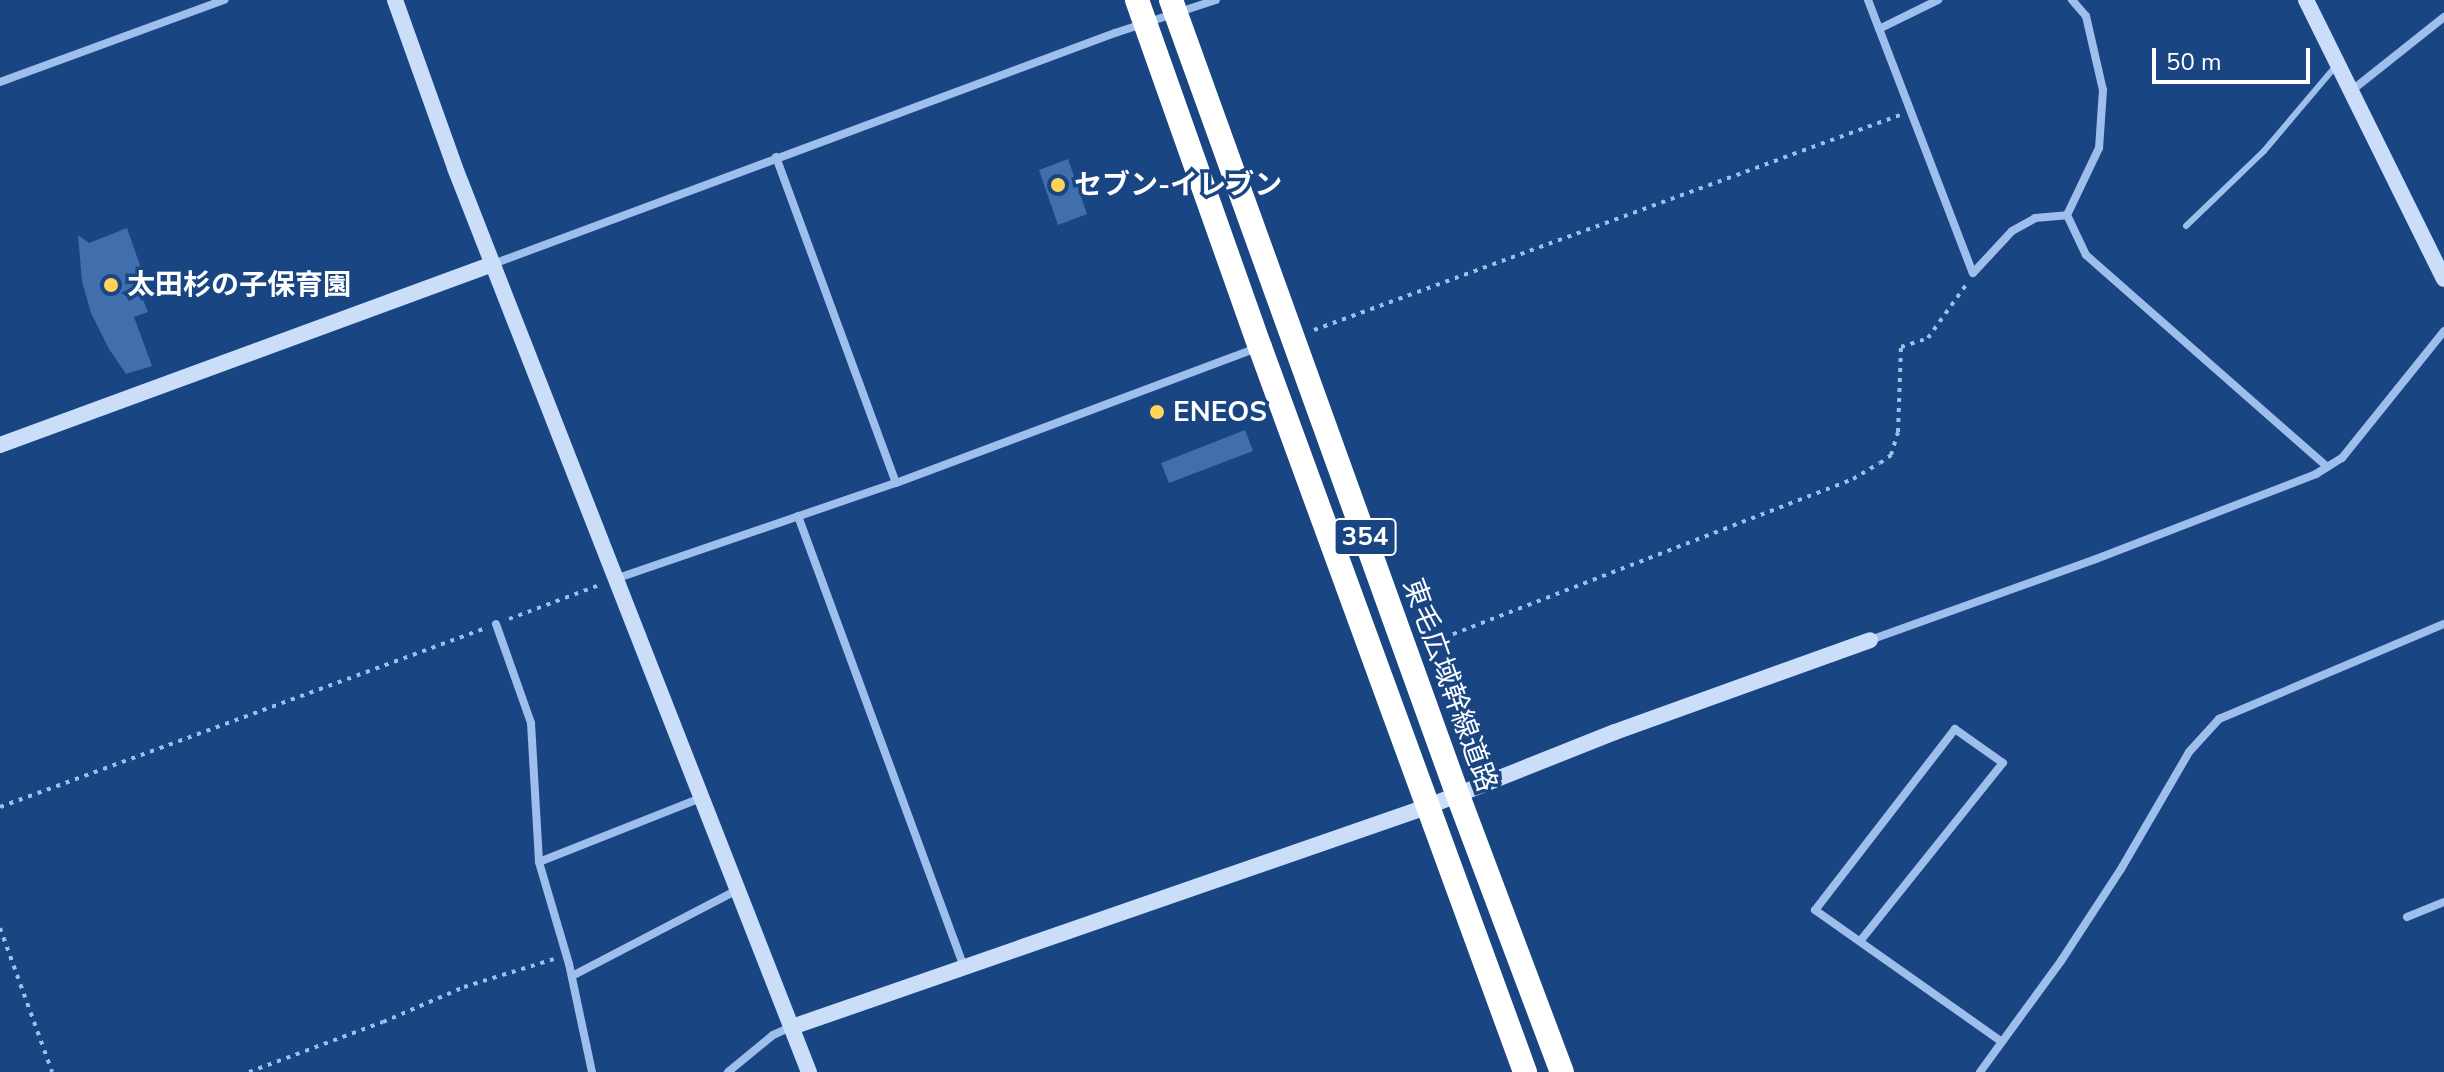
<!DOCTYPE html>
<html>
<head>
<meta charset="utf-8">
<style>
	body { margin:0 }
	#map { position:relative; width:2444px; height:1072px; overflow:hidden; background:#194583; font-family:"Nunito Sans","Noto Sans JP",sans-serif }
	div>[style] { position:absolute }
	.building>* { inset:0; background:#416fad }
	.path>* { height:4px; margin-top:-2px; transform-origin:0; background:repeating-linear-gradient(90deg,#9ebfec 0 4px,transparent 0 10px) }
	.lane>* { height:6px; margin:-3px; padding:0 3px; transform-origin:3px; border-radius:3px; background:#9ebfec }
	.street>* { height:8px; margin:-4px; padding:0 4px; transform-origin:4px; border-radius:4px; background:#9ebfec }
	.secondary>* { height:16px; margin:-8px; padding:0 8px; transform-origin:8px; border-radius:8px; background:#caddf9 }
	.highway>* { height:24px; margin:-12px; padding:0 12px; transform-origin:12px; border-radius:12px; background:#fff }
	.dots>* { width:22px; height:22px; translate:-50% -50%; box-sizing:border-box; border:4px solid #194583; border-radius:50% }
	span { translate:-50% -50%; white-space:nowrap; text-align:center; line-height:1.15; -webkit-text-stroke:7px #194583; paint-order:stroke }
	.shield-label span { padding:2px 6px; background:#194583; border:2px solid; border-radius:6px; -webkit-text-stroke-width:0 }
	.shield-label { font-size:26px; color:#fff; font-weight:700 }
	.poi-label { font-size:28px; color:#fff; font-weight:700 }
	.left { translate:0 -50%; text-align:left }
	.street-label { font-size:28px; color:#fff }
	.scale { position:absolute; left:2152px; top:48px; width:158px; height:36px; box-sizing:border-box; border:4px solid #fff; border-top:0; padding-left:10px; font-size:24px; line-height:28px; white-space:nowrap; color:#fff; -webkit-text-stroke:6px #194583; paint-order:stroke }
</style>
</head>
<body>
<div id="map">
	<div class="building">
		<i style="clip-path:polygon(1068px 159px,1087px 214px,1058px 225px,1039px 170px)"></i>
		<i style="clip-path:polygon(127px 228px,150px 294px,142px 297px,148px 312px,134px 317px,152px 366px,126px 374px,109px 349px,91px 313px,82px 281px,78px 235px,89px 243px)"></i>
		<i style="clip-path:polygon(1245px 430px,1253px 451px,1169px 483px,1161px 463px)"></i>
	</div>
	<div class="path">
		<i style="left:1314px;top:330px;width:624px;rotate:-20.15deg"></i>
		<i style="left:509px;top:619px;width:99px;rotate:-20.6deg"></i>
		<i style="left:1425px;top:645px;width:459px;rotate:-21.2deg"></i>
		<i style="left:1853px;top:479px;width:31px;rotate:-31deg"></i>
		<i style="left:1880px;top:463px;width:14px;rotate:-36deg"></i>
		<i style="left:1891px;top:455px;width:24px;rotate:-73deg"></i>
		<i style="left:1898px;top:432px;width:85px;rotate:-88deg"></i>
		<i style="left:1901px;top:347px;width:28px;rotate:-18deg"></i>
		<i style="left:1928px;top:338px;width:65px;rotate:-54.4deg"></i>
		<i style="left:0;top:807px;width:518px;rotate:-20.22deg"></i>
		<i style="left:0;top:928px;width:153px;rotate:70.1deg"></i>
		<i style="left:249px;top:1072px;width:143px;rotate:-20.5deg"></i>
		<i style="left:383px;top:1022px;width:88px;rotate:-23.4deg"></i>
		<i style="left:464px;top:987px;width:94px;rotate:-17.3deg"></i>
	</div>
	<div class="lane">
		<i style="left:2186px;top:226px;width:108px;rotate:-43.9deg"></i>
		<i style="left:2264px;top:151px;width:110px;rotate:-49.8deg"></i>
	</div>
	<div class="street">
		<i style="left:1868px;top:0;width:292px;rotate:69deg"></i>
		<i style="left:1973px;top:273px;width:57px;rotate:-47.1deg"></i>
		<i style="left:2012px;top:231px;width:26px;rotate:-29deg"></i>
		<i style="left:2035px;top:218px;width:32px;rotate:-5deg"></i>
		<i style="left:2072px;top:0;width:21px;rotate:49deg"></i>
		<i style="left:2086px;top:16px;width:76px;rotate:77.1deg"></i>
		<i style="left:2103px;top:90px;width:58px;rotate:93.9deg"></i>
		<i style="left:2099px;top:148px;width:74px;rotate:115.5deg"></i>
		<i style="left:2067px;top:215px;width:44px;rotate:64.6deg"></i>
		<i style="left:2086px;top:255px;width:321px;rotate:41.3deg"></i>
		<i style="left:1879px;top:29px;width:66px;rotate:-26.2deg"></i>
		<i style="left:0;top:82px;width:239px;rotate:-20.1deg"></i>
		<i style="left:2351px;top:91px;width:119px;rotate:-38.5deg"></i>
		<i style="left:776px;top:157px;width:347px;rotate:69.8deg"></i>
		<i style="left:493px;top:264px;width:664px;rotate:-20.37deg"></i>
		<i style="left:1115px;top:33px;width:106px;rotate:-18.1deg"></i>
		<i style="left:798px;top:516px;width:481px;rotate:69.8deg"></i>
		<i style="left:615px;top:579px;width:297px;rotate:-18.9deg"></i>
		<i style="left:896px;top:483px;width:388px;rotate:-20.5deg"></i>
		<i style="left:496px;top:624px;width:105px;rotate:70.5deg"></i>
		<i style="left:531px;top:723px;width:139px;rotate:86.7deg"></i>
		<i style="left:1870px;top:640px;width:240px;rotate:-19.7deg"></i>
		<i style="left:2096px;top:559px;width:236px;rotate:-21.1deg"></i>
		<i style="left:2316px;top:474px;width:31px;rotate:-32deg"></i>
		<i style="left:2342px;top:458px;width:163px;rotate:-51.2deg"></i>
		<i style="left:2407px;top:917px;width:40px;rotate:-22deg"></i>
		<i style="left:1861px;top:940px;width:227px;rotate:-51.3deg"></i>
		<i style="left:2003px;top:763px;width:59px;rotate:-144.7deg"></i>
		<i style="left:1955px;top:729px;width:229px;rotate:127.7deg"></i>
		<i style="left:1815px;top:910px;width:228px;rotate:35.2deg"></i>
		<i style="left:572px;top:976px;width:186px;rotate:-27.5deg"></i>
		<i style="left:592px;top:1072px;width:110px;rotate:-102deg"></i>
		<i style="left:569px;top:964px;width:106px;rotate:-106.4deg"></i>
		<i style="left:539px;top:862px;width:174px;rotate:-21.6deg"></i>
		<i style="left:728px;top:1072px;width:58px;rotate:-39.4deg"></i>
		<i style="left:773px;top:1035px;width:20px;rotate:-24deg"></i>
		<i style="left:1980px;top:1072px;width:137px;rotate:-53.9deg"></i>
		<i style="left:2061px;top:961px;width:110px;rotate:-56.9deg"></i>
		<i style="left:2121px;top:869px;width:135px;rotate:-59.8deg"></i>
		<i style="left:2189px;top:752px;width:45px;rotate:-47.7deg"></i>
		<i style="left:2219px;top:719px;width:244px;rotate:-22.9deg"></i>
	</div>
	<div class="secondary">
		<i style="left:395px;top:0;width:178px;rotate:70.3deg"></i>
		<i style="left:455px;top:168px;width:971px;rotate:68.62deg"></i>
		<i style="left:2306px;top:0;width:311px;rotate:63.7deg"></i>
		<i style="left:0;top:445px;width:525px;rotate:-20.16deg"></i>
		<i style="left:792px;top:1027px;width:674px;rotate:-19.13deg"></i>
		<i style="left:1429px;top:806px;width:200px;rotate:-21.7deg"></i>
		<i style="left:1615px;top:732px;width:271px;rotate:-19.8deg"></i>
	</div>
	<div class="highway">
		<i style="left:1137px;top:0;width:368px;rotate:70.5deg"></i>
		<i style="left:1260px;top:347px;width:772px;rotate:69.92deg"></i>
		<i style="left:1171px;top:0;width:843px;rotate:70.17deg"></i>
		<i style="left:1457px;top:793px;width:298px;rotate:69.4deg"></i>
	</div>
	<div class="dots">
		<i style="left:1058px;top:185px;background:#ffd358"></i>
		<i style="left:111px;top:285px;background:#ffd358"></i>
		<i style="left:1157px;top:412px;background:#ffd358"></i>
	</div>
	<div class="shield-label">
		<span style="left:1365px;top:537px">354</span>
	</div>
	<div class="poi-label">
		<span class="left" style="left:1074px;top:185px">セブン-イレブン</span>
		<span class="left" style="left:127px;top:285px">太田杉の子保育園</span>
		<span class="left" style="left:1173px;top:412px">ENEOS</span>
	</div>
	<div class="street-label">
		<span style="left:1450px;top:685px;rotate:70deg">東毛広域幹線道路</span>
	</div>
	<div class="scale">50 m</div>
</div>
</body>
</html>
